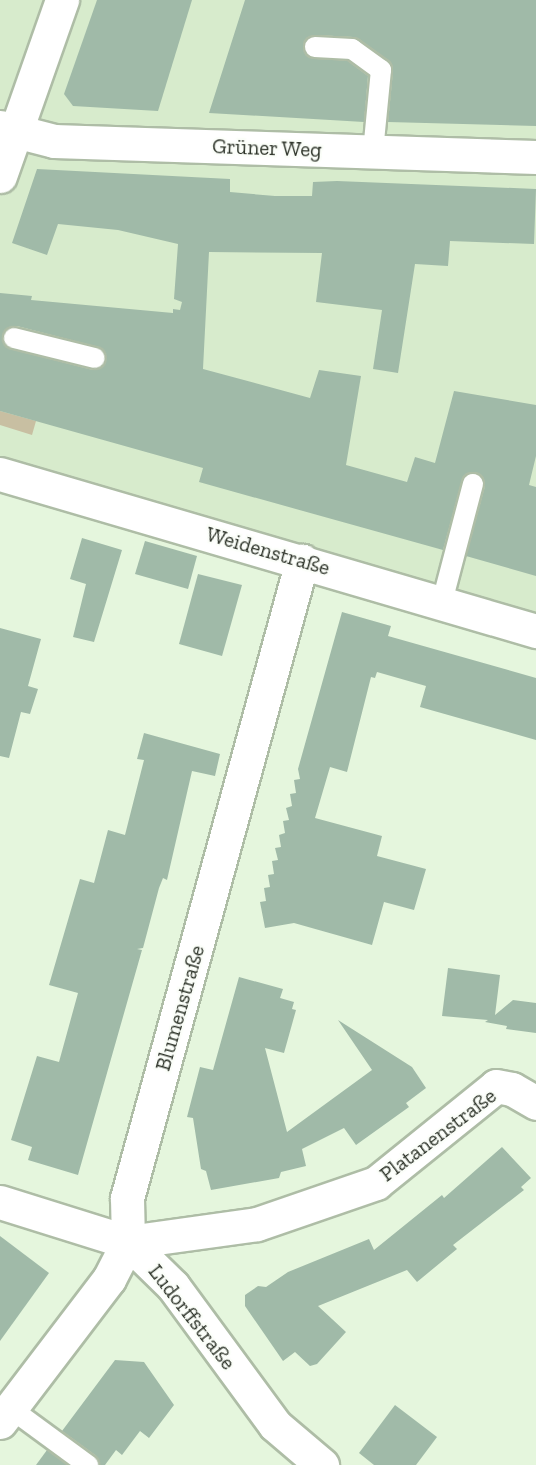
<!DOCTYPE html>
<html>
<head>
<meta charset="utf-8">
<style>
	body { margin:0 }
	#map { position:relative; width:536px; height:1465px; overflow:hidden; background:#e5f6dd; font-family:"Zilla Slab",serif }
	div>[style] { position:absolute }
	.built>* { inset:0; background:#d7ebcc }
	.green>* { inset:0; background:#c8bfa2 }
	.building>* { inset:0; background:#a0baa8 }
	.roads { filter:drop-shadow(2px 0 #aebda6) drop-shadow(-2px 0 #aebda6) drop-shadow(0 2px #aebda6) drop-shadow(0 -2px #aebda6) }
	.service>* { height:20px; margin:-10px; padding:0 10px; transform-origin:10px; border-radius:10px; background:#fff }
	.minor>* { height:33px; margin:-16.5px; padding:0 16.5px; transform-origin:16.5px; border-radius:16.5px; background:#fff }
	span { translate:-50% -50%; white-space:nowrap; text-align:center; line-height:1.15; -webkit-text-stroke:4.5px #fbfef9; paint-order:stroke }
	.street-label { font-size:21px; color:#2d3329 }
</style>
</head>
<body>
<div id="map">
	<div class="built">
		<i style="clip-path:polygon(0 0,536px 0,536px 631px,0 472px)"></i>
	</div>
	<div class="green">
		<i style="clip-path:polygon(0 411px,36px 421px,32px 435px,0 425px)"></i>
	</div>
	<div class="building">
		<i style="clip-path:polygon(97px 0,192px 0,158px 111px,73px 106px,64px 94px)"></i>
		<i style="clip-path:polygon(245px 0,536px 0,536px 126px,388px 122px,393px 71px,388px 61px,353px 37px,316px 35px,305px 41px,308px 57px,348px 61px,368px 76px,364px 122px,209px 113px)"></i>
		<i style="clip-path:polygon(evenodd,37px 169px,230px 179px,230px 192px,275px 196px,312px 196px,313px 182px,337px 181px,536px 189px,534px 244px,450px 241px,448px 266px,415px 264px,398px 373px,373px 369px,382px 310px,316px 302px,322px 253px,209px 252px,203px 369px,310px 398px,319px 370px,361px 376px,346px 465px,407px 482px,415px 457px,435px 463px,454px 391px,536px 405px,536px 456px,529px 485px,536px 487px,536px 576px,466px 556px,485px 486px,477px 473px,469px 473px,462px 480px,443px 550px,199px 482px,203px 468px,0 411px,0 293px,32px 296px,31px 300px,173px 313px,173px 309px,180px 310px,182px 302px,174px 299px,178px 244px,118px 230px,58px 224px,47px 255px,12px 243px,37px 169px,17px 326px,98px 347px,106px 354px,106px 361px,93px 370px,11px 349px,3px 342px,3px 335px,10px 327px,17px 326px)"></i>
		<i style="clip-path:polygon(82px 538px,122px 550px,94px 642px,73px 637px,86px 584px,70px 579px)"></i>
		<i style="clip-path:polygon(145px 541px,197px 556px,188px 589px,135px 574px)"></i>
		<i style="clip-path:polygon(198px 574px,242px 585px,222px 656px,179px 644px)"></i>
		<i style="clip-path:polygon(342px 612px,391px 626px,388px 636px,536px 678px,536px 740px,420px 707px,426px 686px,377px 672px,375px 678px,371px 677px,347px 772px,330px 767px,315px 818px,382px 836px,377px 856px,426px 869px,414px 910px,384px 902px,372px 945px,294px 923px,265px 928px,260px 902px,266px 901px,264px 888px,270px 887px,268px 875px,274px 874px,272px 861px,278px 860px,275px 848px,281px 847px,279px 835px,285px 833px,283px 821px,289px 820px,286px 808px,292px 806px,290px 794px,296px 793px,294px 780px,300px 779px,298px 769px)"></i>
		<i style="clip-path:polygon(0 628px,41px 639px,28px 686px,38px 689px,30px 714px,21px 712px,9px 758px,0 756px)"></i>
		<i style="clip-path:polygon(144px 733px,220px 754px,215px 776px,192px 771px,167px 880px,163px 878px,159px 888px,143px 948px,137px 949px,142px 950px,78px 1175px,28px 1160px,32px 1147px,11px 1140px,37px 1056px,59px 1062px,78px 993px,49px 985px,80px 879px,94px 883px,108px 830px,125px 835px,144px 760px,137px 759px)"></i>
		<i style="clip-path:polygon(448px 968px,500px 975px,495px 1015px,513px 1000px,536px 1003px,536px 1033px,506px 1029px,507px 1026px,485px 1022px,488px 1020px,442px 1016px)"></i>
		<i style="clip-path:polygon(239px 977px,283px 989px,280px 998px,294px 1002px,292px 1009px,296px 1010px,284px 1053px,265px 1048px,287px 1132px,372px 1070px,338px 1020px,412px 1067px,426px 1088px,406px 1103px,409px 1107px,356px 1145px,344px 1128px,302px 1149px,306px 1166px,281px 1172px,279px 1178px,211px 1190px,206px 1171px,201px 1169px,193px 1118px,187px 1117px,200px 1067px,213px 1070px)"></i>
		<i style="clip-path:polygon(502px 1147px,531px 1178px,521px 1187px,524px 1190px,453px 1245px,457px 1249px,417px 1282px,407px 1270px,318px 1306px,346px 1332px,317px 1364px,310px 1366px,295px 1352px,283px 1361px,245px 1306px,245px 1295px,258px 1286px,266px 1287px,288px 1272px,369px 1239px,374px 1250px,442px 1195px,444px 1198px)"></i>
		<i style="clip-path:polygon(0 1236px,49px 1273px,0 1341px)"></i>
		<i style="clip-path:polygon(115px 1360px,144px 1362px,174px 1405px,149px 1438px,140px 1431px,122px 1455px,116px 1450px,105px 1465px,100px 1465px,95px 1455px,62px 1431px)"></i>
		<i style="clip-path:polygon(395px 1405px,437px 1437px,416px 1465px,374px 1465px,359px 1453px)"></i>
		<i style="clip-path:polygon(47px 1450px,68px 1465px,36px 1465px)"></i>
	</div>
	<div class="roads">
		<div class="service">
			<i style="left:315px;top:47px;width:37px;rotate:3deg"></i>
			<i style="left:352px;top:49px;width:36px;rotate:36deg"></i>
			<i style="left:381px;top:70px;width:81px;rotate:95.6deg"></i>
			<i style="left:14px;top:338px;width:83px;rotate:13.9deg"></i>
			<i style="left:442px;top:602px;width:122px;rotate:-75.3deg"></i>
			<i style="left:10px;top:1408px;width:97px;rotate:36.2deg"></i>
		</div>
		<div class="minor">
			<i style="left:0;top:127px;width:56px;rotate:14.5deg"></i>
			<i style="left:54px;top:141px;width:482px;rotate:1.9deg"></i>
			<i style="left:0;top:176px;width:187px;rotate:-70.6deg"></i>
			<i style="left:0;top:474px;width:559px;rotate:16.33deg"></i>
			<i style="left:0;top:1202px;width:134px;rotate:17.4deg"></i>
			<i style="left:128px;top:1242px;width:63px;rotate:44.4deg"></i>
			<i style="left:173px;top:1286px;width:172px;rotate:53.7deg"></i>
			<i style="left:275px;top:1425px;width:62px;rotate:40.4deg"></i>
			<i style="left:128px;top:1242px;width:130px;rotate:-7.9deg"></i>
			<i style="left:257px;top:1224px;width:126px;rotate:-19deg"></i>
			<i style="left:376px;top:1183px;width:154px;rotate:-38.9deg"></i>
			<i style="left:496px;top:1086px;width:16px;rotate:11deg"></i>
			<i style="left:512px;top:1089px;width:28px;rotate:30deg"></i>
			<i style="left:0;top:1422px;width:180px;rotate:-52.7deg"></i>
			<i style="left:109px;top:1279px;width:42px;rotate:-62.8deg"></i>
			<i style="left:128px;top:1242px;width:44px;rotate:-91.3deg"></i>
			<i style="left:127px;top:1198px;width:661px;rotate:-74.64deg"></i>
		</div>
	</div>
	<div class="street-label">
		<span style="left:267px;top:148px;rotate:2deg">Grüner Weg</span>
		<span style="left:268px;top:551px;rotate:16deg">Weidenstraße</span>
		<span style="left:180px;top:1008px;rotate:-74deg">Blumenstraße</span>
		<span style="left:438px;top:1135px;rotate:-37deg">Platanenstraße</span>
		<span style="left:192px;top:1317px;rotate:52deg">Ludorffstraße</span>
	</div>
</div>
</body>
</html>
